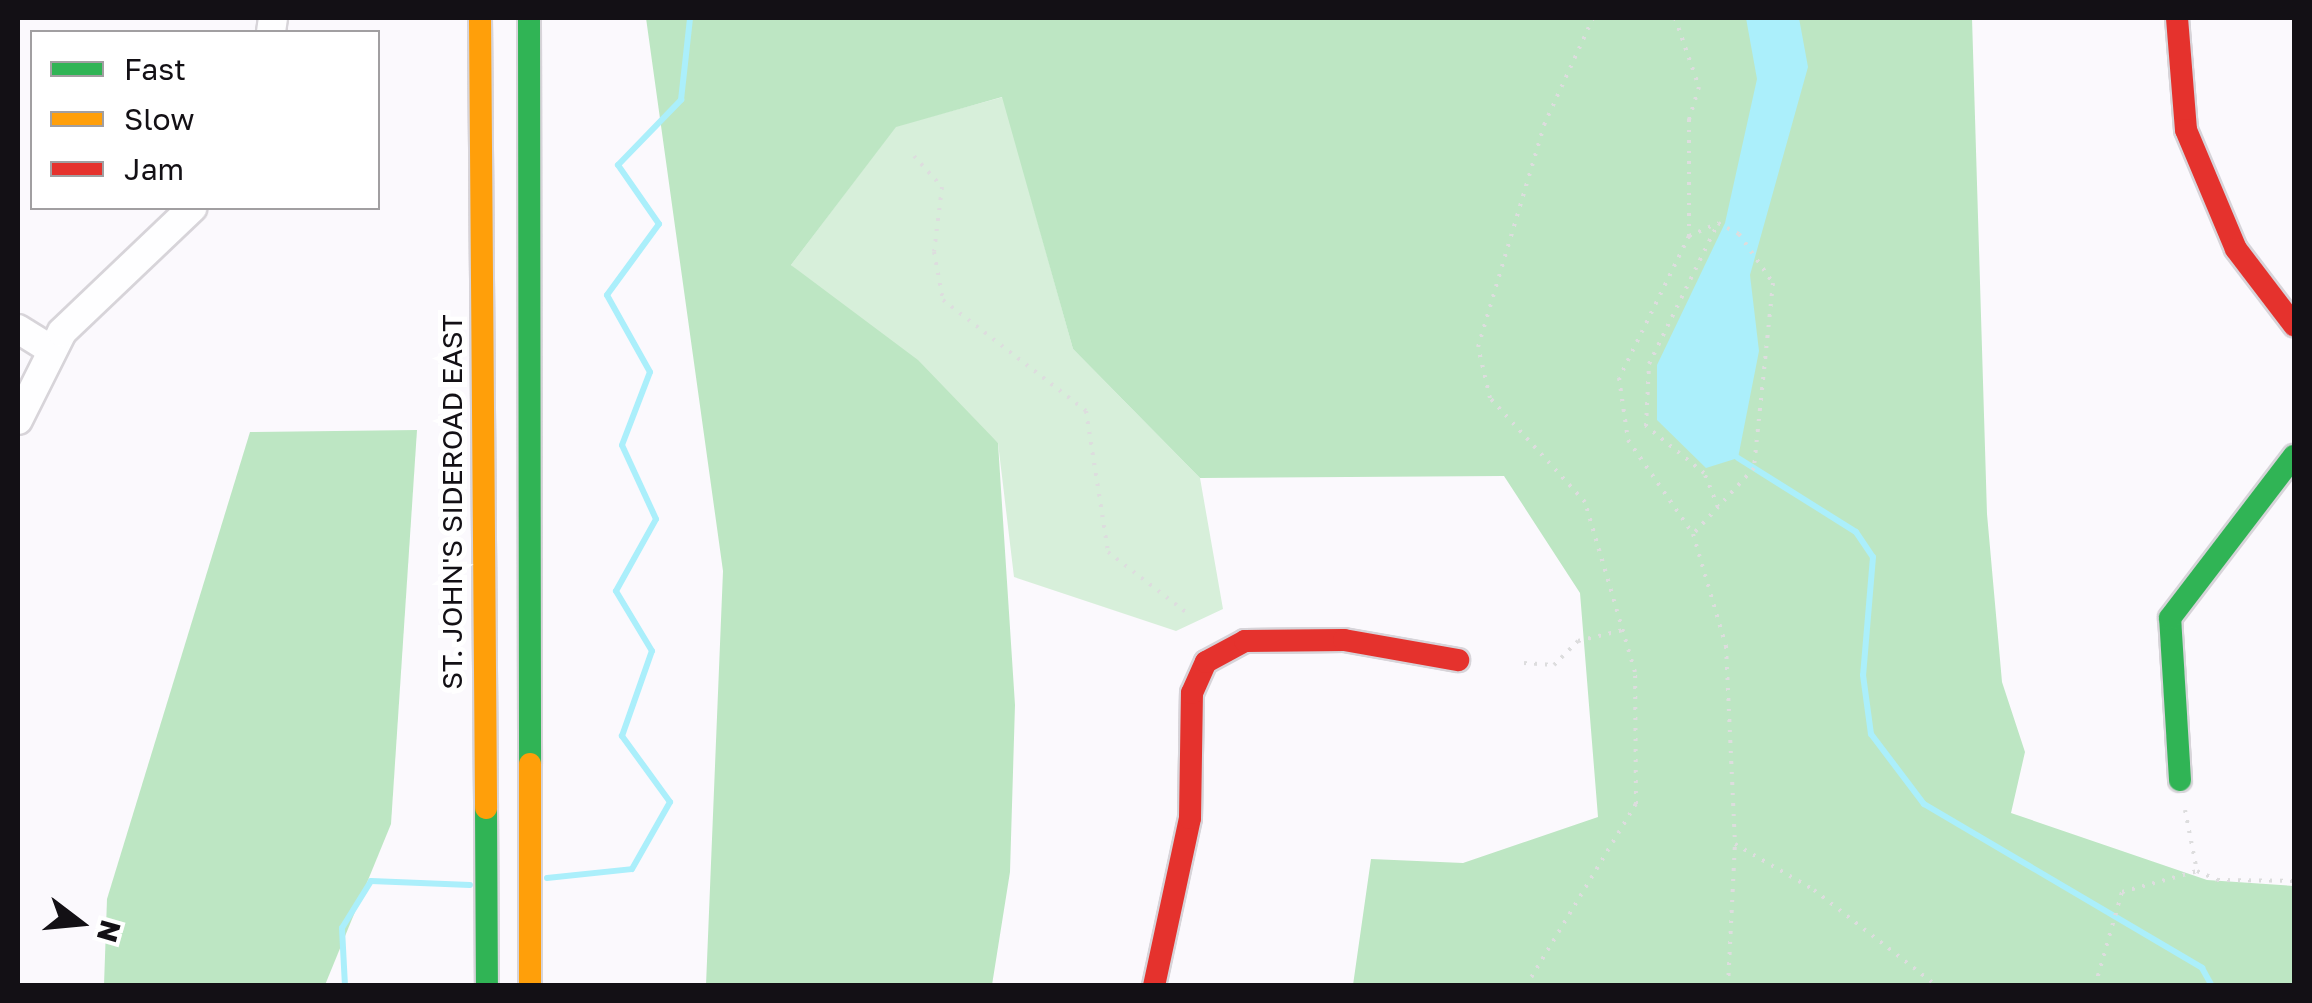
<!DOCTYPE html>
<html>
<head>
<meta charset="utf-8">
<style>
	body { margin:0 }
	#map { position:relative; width:2312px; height:1003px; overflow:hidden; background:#fbf9fd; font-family:"Golos Text",sans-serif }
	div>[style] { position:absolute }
	.green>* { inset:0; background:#d7efda }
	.forest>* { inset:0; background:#bde6c3 }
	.water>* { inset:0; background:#abeffb }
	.stream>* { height:6px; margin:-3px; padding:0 3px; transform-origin:3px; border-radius:3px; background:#abeffb }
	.path>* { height:4px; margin-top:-2px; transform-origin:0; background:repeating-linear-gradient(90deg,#ddddde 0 2.5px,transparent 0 10.5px) }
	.roads { filter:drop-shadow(2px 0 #d7d4d9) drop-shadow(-2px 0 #d7d4d9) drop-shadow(0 2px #d7d4d9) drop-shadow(0 -2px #d7d4d9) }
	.street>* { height:28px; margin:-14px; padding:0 14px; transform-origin:14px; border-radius:14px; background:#fefeff }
	.fast>* { height:22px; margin:-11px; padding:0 11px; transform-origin:11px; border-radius:11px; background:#30b455 }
	.slow>* { height:22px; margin:-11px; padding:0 11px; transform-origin:11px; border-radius:11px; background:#ff9f0a }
	.jam>* { height:22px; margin:-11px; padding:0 11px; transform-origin:11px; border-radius:11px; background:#e5322d }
	span { translate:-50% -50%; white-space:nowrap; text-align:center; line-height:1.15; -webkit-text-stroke:10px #fff; paint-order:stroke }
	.street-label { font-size:28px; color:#131015 }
	.frame { position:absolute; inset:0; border:20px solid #131015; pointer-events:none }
	.legend { position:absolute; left:30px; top:30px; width:350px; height:180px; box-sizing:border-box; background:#fff; border:2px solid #a19fa1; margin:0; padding:12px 18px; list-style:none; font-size:30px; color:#131015 }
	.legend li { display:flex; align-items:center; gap:20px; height:50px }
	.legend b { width:50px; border:2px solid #a19fa1 }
	.north { position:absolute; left:30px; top:873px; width:100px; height:100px; -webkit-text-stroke:8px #fff; paint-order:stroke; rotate:106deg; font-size:28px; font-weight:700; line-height:40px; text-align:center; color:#131015 }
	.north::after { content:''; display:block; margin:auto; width:35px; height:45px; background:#131015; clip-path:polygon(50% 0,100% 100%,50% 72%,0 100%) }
</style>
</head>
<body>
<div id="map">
	<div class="green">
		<i style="clip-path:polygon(1003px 97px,1073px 349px,1200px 478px,1223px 609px,1176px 631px,1014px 577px,998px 443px,791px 265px,896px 126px)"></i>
	</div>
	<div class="forest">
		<i style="clip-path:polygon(646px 18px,1972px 18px,1987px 514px,2002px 682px,2025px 752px,2011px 813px,2207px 880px,2294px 886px,2294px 985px,1353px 985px,1371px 859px,1463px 863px,1598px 817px,1580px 593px,1504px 476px,1200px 478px,1073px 349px,1002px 97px,896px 127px,791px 265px,918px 360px,998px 443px,1015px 705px,1010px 872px,992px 985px,706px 985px,723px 571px)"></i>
		<i style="clip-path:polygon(417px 430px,391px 824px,325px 985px,104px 985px,107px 899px,250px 432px)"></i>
	</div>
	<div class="water">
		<i style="clip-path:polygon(1746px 18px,1799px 18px,1808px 67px,1750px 275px,1759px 351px,1738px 458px,1706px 468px,1657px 420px,1657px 365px,1725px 223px,1757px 79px)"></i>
	</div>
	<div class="stream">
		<i style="left:1738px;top:458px;width:139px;rotate:32.1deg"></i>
		<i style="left:1856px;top:532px;width:30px;rotate:56deg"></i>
		<i style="left:1873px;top:557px;width:118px;rotate:94.8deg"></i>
		<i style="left:1863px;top:675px;width:60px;rotate:82.3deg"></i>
		<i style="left:1871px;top:734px;width:88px;rotate:52.9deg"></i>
		<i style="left:1924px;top:804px;width:323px;rotate:30.5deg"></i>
		<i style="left:2202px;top:968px;width:21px;rotate:61deg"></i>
		<i style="left:547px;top:878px;width:85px;rotate:-6deg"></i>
		<i style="left:632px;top:869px;width:77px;rotate:-60.4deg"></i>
		<i style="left:670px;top:802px;width:82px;rotate:-126deg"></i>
		<i style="left:622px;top:736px;width:90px;rotate:-70.6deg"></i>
		<i style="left:652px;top:651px;width:70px;rotate:-121deg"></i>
		<i style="left:616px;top:591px;width:82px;rotate:-60.9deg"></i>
		<i style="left:656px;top:519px;width:81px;rotate:-114.7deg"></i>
		<i style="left:622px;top:445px;width:78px;rotate:-69deg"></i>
		<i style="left:650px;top:372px;width:88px;rotate:-119.2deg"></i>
		<i style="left:607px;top:295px;width:88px;rotate:-53.8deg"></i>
		<i style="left:659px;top:224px;width:72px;rotate:-124.8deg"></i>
		<i style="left:618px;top:165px;width:91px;rotate:-45.9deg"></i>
		<i style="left:681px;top:100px;width:82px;rotate:-83.7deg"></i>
		<i style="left:345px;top:986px;width:58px;rotate:-93deg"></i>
		<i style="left:342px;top:928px;width:55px;rotate:-58.3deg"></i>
		<i style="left:371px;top:881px;width:99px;rotate:2.3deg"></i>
	</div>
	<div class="path">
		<i style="left:1675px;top:18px;width:73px;rotate:70.8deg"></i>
		<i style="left:1699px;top:87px;width:34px;rotate:107deg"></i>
		<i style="left:1689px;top:119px;width:117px;rotate:90deg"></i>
		<i style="left:1689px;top:236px;width:32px;rotate:-24deg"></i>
		<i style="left:1718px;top:223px;width:24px;rotate:28deg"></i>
		<i style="left:1739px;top:234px;width:60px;rotate:55.2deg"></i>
		<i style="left:1773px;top:283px;width:186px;rotate:95.9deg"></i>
		<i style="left:1754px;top:468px;width:90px;rotate:132.7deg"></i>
		<i style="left:1693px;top:534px;width:117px;rotate:73.6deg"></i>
		<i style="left:1726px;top:646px;width:198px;rotate:87.4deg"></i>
		<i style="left:1735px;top:844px;width:91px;rotate:30.2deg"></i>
		<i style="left:1814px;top:890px;width:156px;rotate:38deg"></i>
		<i style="left:914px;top:156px;width:42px;rotate:47.9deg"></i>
		<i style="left:942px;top:187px;width:65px;rotate:97deg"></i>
		<i style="left:934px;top:252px;width:49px;rotate:79.4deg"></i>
		<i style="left:943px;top:300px;width:181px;rotate:37.8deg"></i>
		<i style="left:1086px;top:411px;width:143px;rotate:81.1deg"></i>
		<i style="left:1108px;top:552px;width:100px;rotate:37.7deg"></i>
		<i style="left:1689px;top:236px;width:158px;rotate:116.2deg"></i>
		<i style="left:1619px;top:378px;width:63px;rotate:81.7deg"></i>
		<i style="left:1628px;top:440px;width:114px;rotate:55.3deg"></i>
		<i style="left:1718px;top:507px;width:37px;rotate:-112deg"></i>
		<i style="left:1704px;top:473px;width:75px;rotate:-141deg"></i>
		<i style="left:1646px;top:426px;width:62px;rotate:-87.2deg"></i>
		<i style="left:1649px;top:364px;width:157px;rotate:-63.9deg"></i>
		<i style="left:1524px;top:663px;width:30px;rotate:4deg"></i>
		<i style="left:1554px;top:665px;width:34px;rotate:-45deg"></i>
		<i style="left:1578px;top:641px;width:46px;rotate:-13.7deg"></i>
		<i style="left:2185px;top:810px;width:62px;rotate:78.9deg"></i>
		<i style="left:2197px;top:871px;width:22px;rotate:24deg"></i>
		<i style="left:2217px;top:880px;width:77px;rotate:0.7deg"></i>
		<i style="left:1526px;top:986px;width:213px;rotate:-58.9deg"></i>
		<i style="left:1636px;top:804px;width:132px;rotate:-90.4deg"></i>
		<i style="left:1635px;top:672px;width:177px;rotate:-106.4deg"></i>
		<i style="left:1585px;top:502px;width:141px;rotate:-132.4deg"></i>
		<i style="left:1490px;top:398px;width:52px;rotate:-103.2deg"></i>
		<i style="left:1478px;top:347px;width:232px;rotate:-73.4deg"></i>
		<i style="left:1544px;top:125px;width:118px;rotate:-65.4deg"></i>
		<i style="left:1728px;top:986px;width:142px;rotate:-87.2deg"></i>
		<i style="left:2095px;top:986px;width:98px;rotate:-74deg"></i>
		<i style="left:2122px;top:892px;width:78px;rotate:-15.6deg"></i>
	</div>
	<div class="roads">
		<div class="street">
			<i style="left:271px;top:32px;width:14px;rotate:-82deg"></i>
			<i style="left:18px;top:329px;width:40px;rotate:32deg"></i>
			<i style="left:18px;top:420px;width:98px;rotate:-63.4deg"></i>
			<i style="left:62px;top:332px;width:180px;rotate:-43.6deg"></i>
		</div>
		<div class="fast">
			<i style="left:529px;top:18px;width:746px;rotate:89.92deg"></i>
			<i style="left:2180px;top:780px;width:162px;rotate:-93.5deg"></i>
			<i style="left:2170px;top:618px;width:204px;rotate:-52.6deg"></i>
			<i style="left:486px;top:808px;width:178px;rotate:89.7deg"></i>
		</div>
		<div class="slow">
			<i style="left:480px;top:18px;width:790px;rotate:89.56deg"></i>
			<i style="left:530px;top:764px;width:222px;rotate:90deg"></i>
		</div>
		<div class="jam">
			<i style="left:2177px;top:18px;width:112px;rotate:85.4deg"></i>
			<i style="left:2186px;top:130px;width:129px;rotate:67.2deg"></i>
			<i style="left:2236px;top:249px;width:96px;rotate:52.7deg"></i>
			<i style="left:1154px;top:986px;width:172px;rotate:-77.9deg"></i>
			<i style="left:1190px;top:818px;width:125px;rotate:-89.1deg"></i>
			<i style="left:1192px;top:693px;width:34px;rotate:-66deg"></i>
			<i style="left:1206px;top:662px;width:44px;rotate:-28.3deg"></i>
			<i style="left:1245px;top:641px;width:99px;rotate:-0.6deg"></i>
			<i style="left:1344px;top:640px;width:116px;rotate:10deg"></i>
		</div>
	</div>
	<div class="street-label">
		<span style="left:452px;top:502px;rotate:-90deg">ST. JOHN'S SIDEROAD EAST</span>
	</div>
	<div class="frame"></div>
	<ul class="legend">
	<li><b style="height:12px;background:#30b455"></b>Fast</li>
	<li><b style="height:12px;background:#ff9f0a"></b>Slow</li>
	<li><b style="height:12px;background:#e5322d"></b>Jam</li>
	</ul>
	<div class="north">N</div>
</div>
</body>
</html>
